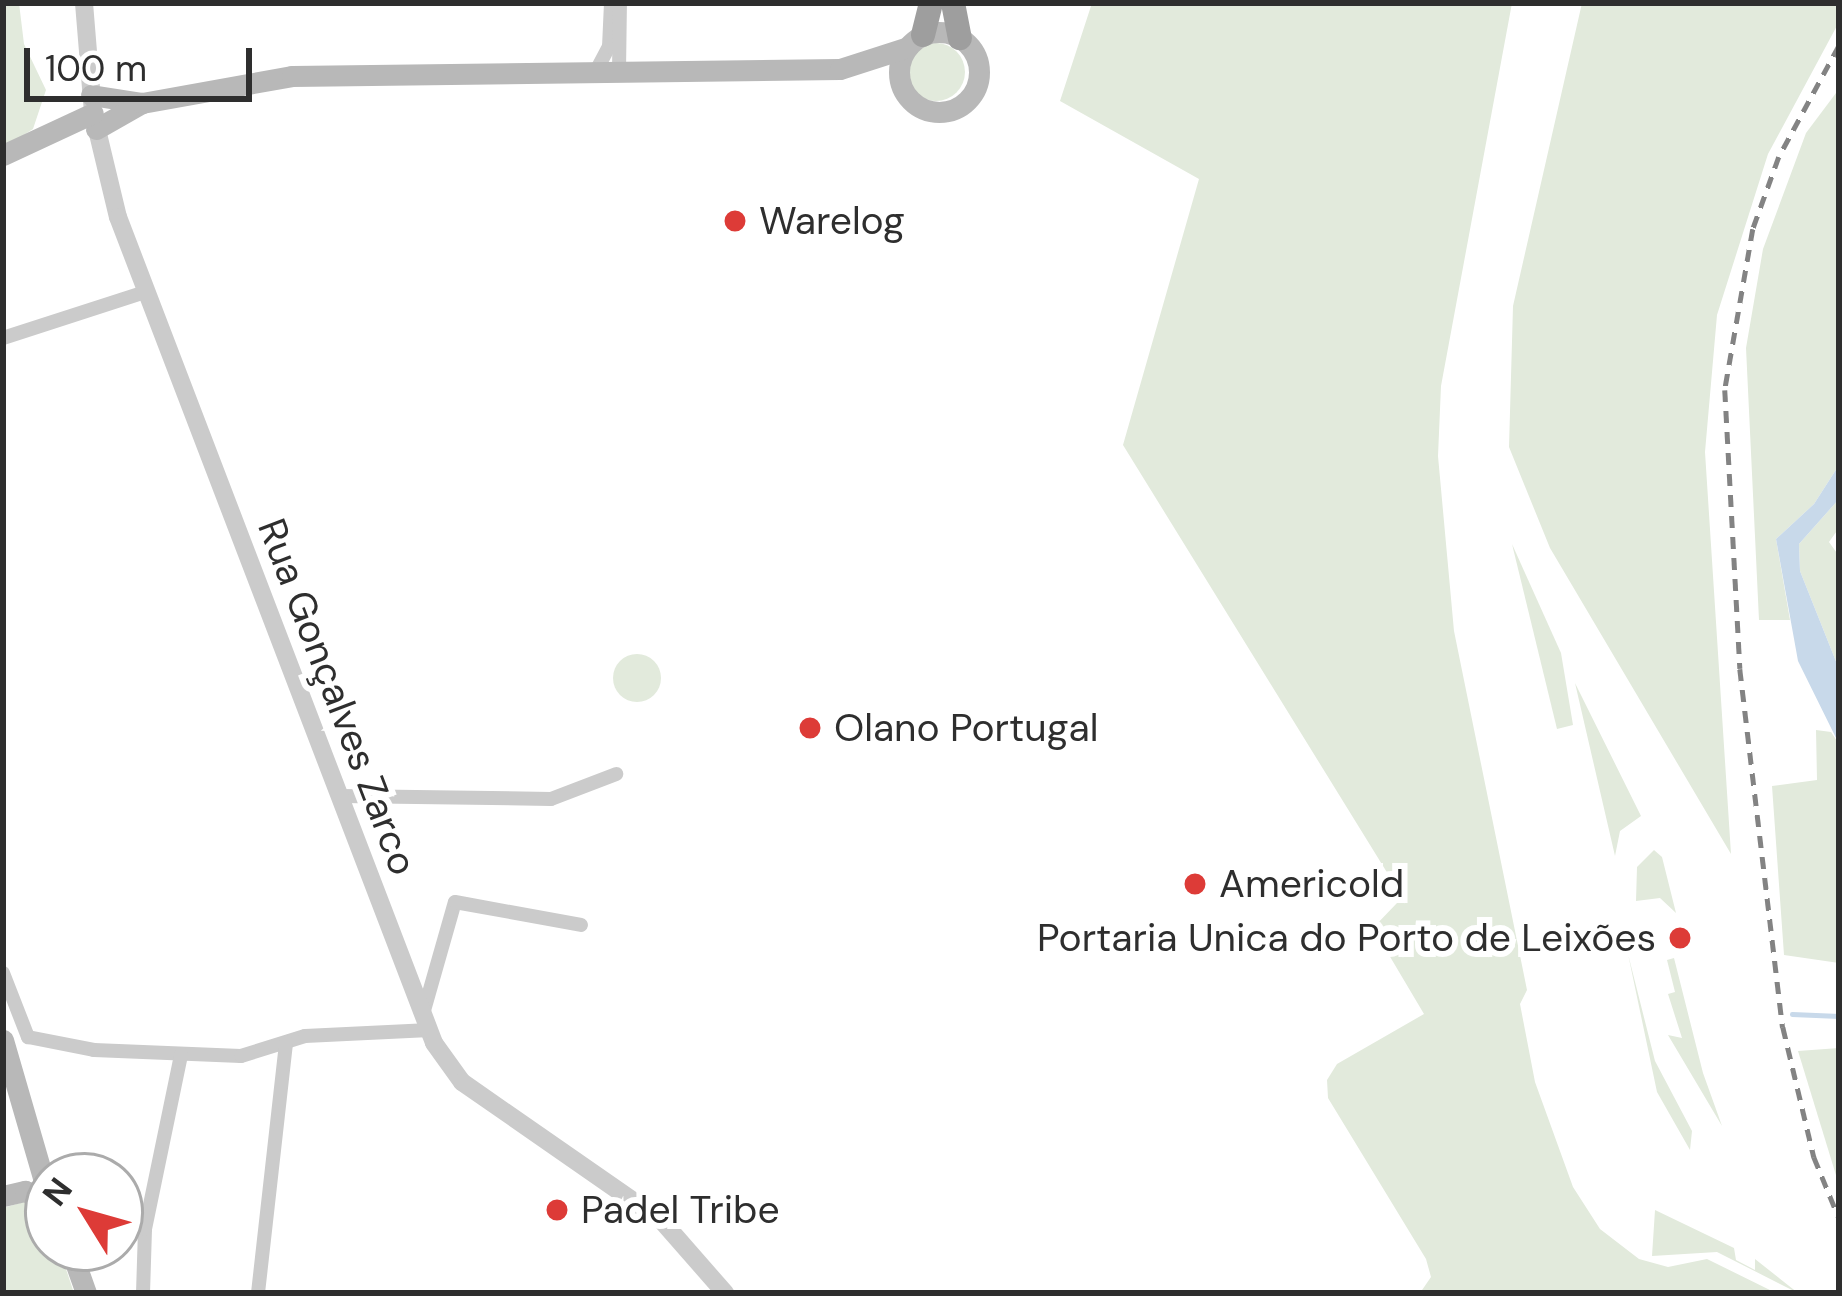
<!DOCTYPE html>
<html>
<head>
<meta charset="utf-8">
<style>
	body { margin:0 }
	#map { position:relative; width:1842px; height:1296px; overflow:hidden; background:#fff; font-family:"DM Sans",sans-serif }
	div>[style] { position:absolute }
	.green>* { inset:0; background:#e2eadc }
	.round { border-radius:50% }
	.water>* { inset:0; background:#c8d9ea }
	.stream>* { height:4.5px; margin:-2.25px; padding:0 2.25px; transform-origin:2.25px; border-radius:2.25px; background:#c8d9ea }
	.minor>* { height:14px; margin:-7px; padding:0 7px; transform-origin:7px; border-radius:7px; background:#cbcbcb }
	.tertiary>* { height:18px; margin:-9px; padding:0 9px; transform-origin:9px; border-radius:9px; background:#cbcbcb }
	.secondary>* { height:21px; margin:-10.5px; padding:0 10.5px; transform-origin:10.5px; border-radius:10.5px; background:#b8b8b8 }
	.secondary>.ring { margin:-10.5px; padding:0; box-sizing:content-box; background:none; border:21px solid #b8b8b8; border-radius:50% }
	.trunk>* { height:24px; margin:-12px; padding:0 12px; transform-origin:12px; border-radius:12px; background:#9e9e9e }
	.rail>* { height:4.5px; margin-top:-2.25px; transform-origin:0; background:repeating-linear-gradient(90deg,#838383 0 12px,transparent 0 21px) }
	.dots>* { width:33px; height:33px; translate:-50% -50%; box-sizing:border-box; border:6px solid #fff; border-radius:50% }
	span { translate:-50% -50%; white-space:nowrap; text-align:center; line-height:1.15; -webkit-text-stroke:12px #fff; paint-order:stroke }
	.poi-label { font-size:39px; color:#2e2e2e }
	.left { translate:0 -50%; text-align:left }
	.right { translate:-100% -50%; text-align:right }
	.street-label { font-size:39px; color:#2e2e2e }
	.frame { position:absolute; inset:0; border:6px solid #2e2e2e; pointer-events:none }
	.north { position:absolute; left:24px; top:1152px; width:120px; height:120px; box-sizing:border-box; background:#fff; border:3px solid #ababab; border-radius:50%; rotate:307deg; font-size:33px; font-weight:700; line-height:48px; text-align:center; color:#2e2e2e }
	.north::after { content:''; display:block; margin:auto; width:42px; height:54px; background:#dd3b37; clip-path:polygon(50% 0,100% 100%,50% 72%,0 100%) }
	.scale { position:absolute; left:24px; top:48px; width:228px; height:54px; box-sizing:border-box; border:6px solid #2e2e2e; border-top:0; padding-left:15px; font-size:36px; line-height:42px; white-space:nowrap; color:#2e2e2e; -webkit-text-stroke:9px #fff; paint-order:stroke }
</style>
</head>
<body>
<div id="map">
	<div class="green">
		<i style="clip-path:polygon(3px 3px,19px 3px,24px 44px,46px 90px,33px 129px,3px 148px)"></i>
		<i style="clip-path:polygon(1092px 3px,1512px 3px,1441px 386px,1438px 456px,1454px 631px,1527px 990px,1520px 1004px,1535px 1082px,1573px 1187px,1600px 1229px,1639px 1259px,1668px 1267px,1707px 1259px,1776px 1293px,1420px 1293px,1431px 1277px,1426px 1259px,1328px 1098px,1327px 1080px,1337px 1064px,1424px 1014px,1373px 928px,1397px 903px,1396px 887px,1123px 445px,1199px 179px,1060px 101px)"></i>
		<i style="clip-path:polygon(1582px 3px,1839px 3px,1839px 22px,1768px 154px,1717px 315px,1705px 452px,1731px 854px,1550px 548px,1509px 447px,1513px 306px)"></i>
		<i class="round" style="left:907px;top:43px;width:58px;height:58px"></i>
		<i style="clip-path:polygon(1839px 89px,1839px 465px,1814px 504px,1776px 539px,1790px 620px,1759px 620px,1746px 348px,1763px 249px,1806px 133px)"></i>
		<i style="clip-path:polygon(1839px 499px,1839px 528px,1829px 542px,1839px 556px,1839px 669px,1800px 571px,1799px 544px)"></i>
		<i style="clip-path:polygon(1512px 544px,1561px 653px,1573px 725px,1557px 729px)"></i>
		<i class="round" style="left:613px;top:654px;width:48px;height:48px"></i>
		<i style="clip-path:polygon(1575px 683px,1641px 816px,1620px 831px,1615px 856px)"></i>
		<i style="clip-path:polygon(1816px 730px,1831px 732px,1839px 744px,1839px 963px,1784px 955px,1772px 786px,1817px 780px)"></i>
		<i style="clip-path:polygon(1654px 850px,1662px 857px,1676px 913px,1660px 898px,1636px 901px,1637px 867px)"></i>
		<i style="clip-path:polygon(1628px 954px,1655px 1061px,1692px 1131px,1690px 1150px,1657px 1092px)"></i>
		<i style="clip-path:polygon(1674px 958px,1703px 1073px,1722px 1126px,1668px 1035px,1682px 1038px,1668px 994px,1675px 992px,1667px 960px)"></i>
		<i style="clip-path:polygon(1839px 1048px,1839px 1185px,1798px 1051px)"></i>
		<i style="clip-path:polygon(27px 1201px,46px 1216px,48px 1248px,59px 1248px,74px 1293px,6px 1293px,3px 1208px)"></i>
		<i style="clip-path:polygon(1655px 1210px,1734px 1248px,1736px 1260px,1755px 1270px,1755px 1259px,1798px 1293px,1717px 1252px,1652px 1256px)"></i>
	</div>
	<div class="water">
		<i style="clip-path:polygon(1839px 465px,1839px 499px,1799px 544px,1800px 571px,1839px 669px,1839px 744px,1798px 661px,1776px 539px,1814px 504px)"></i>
	</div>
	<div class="stream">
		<i style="left:1792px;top:1014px;width:47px;rotate:2.4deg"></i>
	</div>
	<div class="minor">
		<i style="left:596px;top:71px;width:27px;rotate:-62deg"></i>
		<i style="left:609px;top:47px;width:44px;rotate:-87.4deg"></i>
		<i style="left:619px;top:71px;width:68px;rotate:-89.2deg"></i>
		<i style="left:3px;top:338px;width:149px;rotate:-17.9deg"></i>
		<i style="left:341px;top:796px;width:210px;rotate:0.8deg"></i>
		<i style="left:551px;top:799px;width:70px;rotate:-21deg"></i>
		<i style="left:3px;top:973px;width:69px;rotate:68.7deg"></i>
		<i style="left:28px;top:1037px;width:67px;rotate:11.1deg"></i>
		<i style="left:94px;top:1050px;width:147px;rotate:2.3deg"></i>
		<i style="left:241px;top:1056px;width:67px;rotate:-17.4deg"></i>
		<i style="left:305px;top:1036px;width:125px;rotate:-2.7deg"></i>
		<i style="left:423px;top:1014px;width:116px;rotate:-74.1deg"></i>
		<i style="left:455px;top:902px;width:128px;rotate:10.3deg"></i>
		<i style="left:143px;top:1293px;width:64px;rotate:-88.2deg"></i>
		<i style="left:145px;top:1229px;width:178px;rotate:-78.3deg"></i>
		<i style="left:258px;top:1293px;width:252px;rotate:-83.6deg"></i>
	</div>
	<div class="tertiary">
		<i style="left:84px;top:3px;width:110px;rotate:85.3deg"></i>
		<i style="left:93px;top:113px;width:107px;rotate:76.5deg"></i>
		<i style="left:118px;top:217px;width:884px;rotate:69.06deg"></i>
		<i style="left:434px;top:1043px;width:48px;rotate:54.3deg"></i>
		<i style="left:462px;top:1082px;width:244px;rotate:34.8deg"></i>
		<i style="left:662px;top:1221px;width:96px;rotate:48.8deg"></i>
	</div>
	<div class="secondary">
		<i class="ring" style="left:899px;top:32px;width:59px;height:59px"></i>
		<i style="left:91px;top:95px;width:52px;rotate:8.9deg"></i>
		<i style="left:96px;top:129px;width:53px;rotate:-29.5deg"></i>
		<i style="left:142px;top:103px;width:152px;rotate:-10.2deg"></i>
		<i style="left:292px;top:76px;width:548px;rotate:-0.73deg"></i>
		<i style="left:840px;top:69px;width:71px;rotate:-17.9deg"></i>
		<i style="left:3px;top:155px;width:99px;rotate:-25deg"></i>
		<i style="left:3px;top:1040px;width:161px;rotate:73.8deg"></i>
		<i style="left:3px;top:1196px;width:23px;rotate:-13deg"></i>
		<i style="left:25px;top:1191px;width:25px;rotate:23deg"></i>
		<i style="left:70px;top:1248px;width:48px;rotate:70.4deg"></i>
	</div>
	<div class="trunk">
		<i style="left:953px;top:3px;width:36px;rotate:79deg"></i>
		<i style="left:923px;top:35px;width:33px;rotate:-76deg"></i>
	</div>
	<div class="rail">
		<i style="left:1839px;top:46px;width:126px;rotate:118.4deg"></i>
		<i style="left:1779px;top:157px;width:77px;rotate:109.9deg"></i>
		<i style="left:1753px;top:229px;width:163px;rotate:99.9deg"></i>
		<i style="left:1725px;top:390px;width:279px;rotate:86.9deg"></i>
		<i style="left:1740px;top:669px;width:361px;rotate:83.2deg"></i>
		<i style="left:1783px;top:1027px;width:134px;rotate:76.6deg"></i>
		<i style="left:1814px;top:1157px;width:66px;rotate:67.7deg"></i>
	</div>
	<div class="dots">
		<i style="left:735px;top:221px;background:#dd3b37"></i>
		<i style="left:810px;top:728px;background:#dd3b37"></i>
		<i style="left:1195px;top:884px;background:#dd3b37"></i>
		<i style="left:1680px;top:938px;background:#dd3b37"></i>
		<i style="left:557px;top:1210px;background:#dd3b37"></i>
	</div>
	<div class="poi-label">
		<span class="left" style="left:759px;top:221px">Warelog</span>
		<span class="left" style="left:834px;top:728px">Olano Portugal</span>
		<span class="left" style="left:1219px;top:884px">Americold</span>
		<span class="right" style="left:1656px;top:938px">Portaria Unica do Porto de Leixões</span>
		<span class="left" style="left:581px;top:1210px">Padel Tribe</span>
	</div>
	<div class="street-label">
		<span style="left:337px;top:697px;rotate:69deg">Rua Gonçalves Zarco</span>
	</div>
	<div class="frame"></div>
	<div class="north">N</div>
	<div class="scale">100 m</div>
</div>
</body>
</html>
